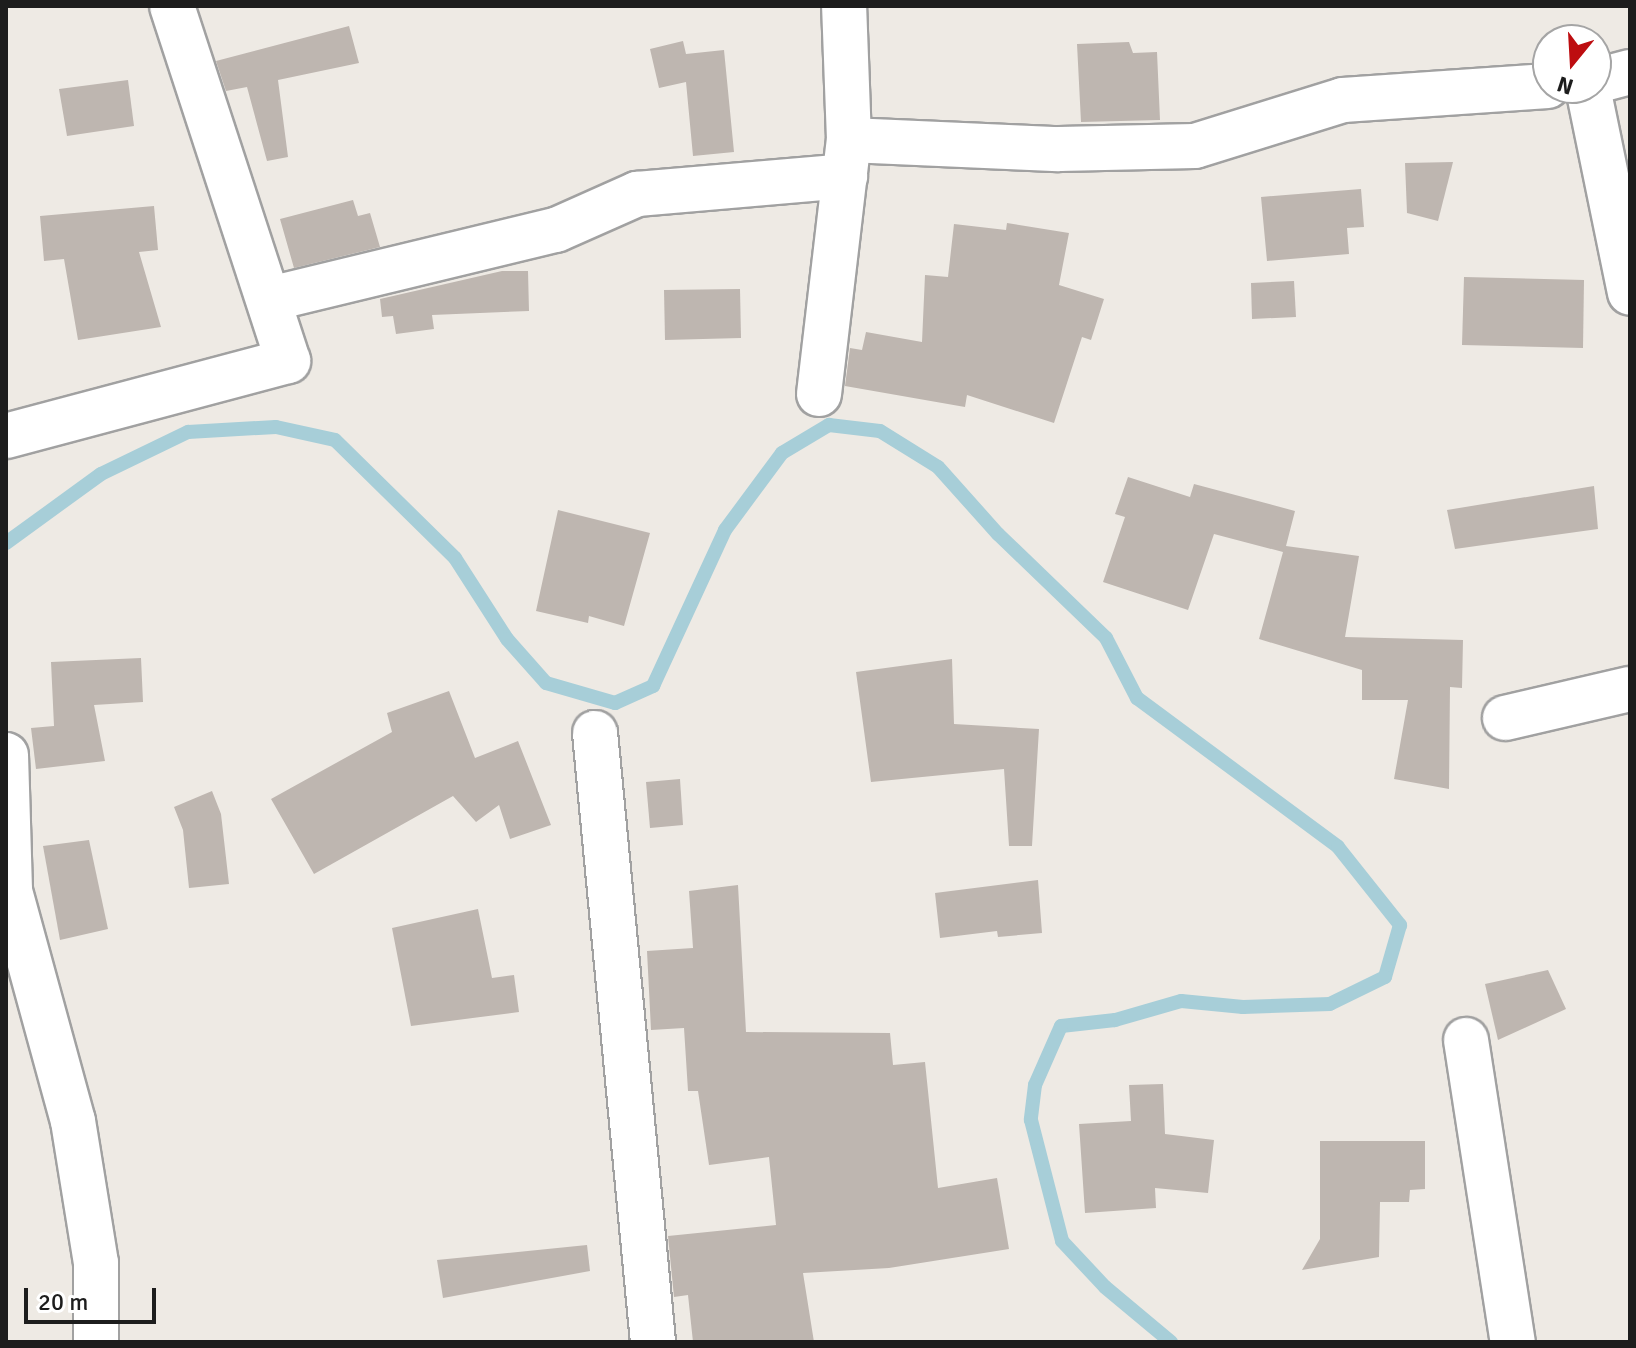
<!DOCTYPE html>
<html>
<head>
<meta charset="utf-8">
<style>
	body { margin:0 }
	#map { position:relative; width:1636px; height:1348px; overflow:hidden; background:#eeeae4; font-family:Signika,sans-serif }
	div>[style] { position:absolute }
	.stream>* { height:14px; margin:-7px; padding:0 7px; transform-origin:7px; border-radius:7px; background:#a7ced8 }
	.building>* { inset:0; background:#beb6b0 }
	.roads { filter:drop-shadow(2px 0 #a1a1a1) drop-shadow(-2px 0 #a1a1a1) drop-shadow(0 2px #a1a1a1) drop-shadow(0 -2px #a1a1a1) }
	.street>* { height:44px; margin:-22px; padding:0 22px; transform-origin:22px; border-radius:22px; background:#fff }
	span { translate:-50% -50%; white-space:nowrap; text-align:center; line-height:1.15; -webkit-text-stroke:6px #fff; paint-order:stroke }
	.frame { position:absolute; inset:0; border:8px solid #1d1d1d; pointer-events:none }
	.north { position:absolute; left:1532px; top:24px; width:80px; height:80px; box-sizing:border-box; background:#fff; border:2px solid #a5a5a5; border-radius:50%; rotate:198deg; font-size:22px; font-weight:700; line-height:32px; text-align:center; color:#1d1d1d }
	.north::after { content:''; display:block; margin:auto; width:28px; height:36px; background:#bd0d10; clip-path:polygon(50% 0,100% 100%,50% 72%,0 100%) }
	.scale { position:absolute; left:24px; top:1288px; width:132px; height:36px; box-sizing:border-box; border:4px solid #1d1d1d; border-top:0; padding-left:10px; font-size:24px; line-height:28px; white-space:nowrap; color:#1d1d1d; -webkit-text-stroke:6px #fff; paint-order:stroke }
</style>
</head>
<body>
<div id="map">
	<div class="stream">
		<i style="left:6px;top:543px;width:117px;rotate:-36deg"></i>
		<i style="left:101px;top:474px;width:97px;rotate:-25.8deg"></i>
		<i style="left:188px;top:432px;width:88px;rotate:-3.3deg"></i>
		<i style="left:276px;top:427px;width:60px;rotate:12.4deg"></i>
		<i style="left:335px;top:440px;width:168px;rotate:44.5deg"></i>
		<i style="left:455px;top:558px;width:96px;rotate:57.3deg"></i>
		<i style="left:507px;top:639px;width:59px;rotate:48.4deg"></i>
		<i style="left:546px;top:683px;width:72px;rotate:16.2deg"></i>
		<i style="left:615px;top:703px;width:42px;rotate:-24.1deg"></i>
		<i style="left:653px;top:686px;width:172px;rotate:-65.2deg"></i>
		<i style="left:725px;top:530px;width:96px;rotate:-53.5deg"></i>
		<i style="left:782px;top:453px;width:55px;rotate:-30.8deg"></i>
		<i style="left:829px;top:425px;width:51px;rotate:6.7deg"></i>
		<i style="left:880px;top:431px;width:68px;rotate:31.8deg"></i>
		<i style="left:938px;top:467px;width:90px;rotate:48.2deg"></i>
		<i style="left:998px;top:534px;width:150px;rotate:43.9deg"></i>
		<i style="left:1106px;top:638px;width:68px;rotate:62.7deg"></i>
		<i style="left:1137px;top:698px;width:250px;rotate:36.5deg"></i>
		<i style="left:1338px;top:847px;width:100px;rotate:51.5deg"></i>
		<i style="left:1400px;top:925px;width:54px;rotate:106.1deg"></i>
		<i style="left:1385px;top:977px;width:61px;rotate:153.9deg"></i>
		<i style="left:1330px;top:1004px;width:87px;rotate:178deg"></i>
		<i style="left:1243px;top:1007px;width:62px;rotate:-174.5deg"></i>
		<i style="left:1181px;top:1001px;width:69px;rotate:163.9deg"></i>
		<i style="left:1115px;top:1020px;width:54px;rotate:173.7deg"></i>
		<i style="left:1061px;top:1026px;width:64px;rotate:113.8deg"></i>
		<i style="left:1035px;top:1085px;width:35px;rotate:97deg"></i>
		<i style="left:1031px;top:1120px;width:125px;rotate:75.6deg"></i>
		<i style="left:1062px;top:1241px;width:63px;rotate:46.9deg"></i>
		<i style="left:1105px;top:1287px;width:86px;rotate:39.8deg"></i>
	</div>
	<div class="building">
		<i style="clip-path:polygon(349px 26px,359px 63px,278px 80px,288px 157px,267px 161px,247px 87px,226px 91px,216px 61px)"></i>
		<i style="clip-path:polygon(683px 41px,686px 54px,724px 50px,734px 152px,693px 156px,686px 82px,659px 88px,650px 49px)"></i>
		<i style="clip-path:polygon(1129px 42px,1133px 53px,1157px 52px,1160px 120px,1081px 122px,1077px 44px)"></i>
		<i style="clip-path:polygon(128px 80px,134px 126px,67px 136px,59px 89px)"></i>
		<i style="clip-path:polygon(1453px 162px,1438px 221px,1407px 213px,1405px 163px)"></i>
		<i style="clip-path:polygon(1361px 189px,1364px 227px,1347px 228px,1349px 254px,1267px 261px,1261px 197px)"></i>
		<i style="clip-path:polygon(353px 200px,358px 216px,370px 213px,380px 247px,294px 268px,280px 219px)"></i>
		<i style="clip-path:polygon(154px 206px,158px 250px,139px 252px,161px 327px,78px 340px,64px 259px,44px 261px,40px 216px)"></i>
		<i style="clip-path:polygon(1007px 223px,1069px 233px,1059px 285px,1104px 299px,1091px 340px,1082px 337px,1054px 423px,967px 395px,965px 407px,845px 386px,850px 348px,862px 350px,866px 332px,922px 342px,925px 275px,948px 277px,954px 224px,1006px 230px)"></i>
		<i style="clip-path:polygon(502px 271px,528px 271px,529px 311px,432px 315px,434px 329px,396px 334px,393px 316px,382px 317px,380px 299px)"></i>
		<i style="clip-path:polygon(1464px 277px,1584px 280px,1583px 348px,1462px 345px)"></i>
		<i style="clip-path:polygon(1294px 281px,1296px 317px,1252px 319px,1251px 283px)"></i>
		<i style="clip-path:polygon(740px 289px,741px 338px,665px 340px,664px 290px)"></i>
		<i style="clip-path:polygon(1128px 477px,1190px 497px,1194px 484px,1295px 511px,1286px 546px,1359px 556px,1345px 637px,1463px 640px,1462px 688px,1450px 687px,1449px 789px,1394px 779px,1408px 700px,1362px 700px,1362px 670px,1259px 639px,1283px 552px,1214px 534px,1188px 610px,1103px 582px,1125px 517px,1115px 514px)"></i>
		<i style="clip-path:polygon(1594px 486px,1598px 529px,1455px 549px,1447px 510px)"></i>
		<i style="clip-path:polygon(558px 510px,650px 533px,624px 626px,589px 616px,588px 623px,536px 611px)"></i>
		<i style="clip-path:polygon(141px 658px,143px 702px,94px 705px,105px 761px,36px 769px,31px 728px,54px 726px,51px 662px)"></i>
		<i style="clip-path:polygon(952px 659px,954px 724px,1039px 729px,1032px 846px,1009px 846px,1004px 769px,871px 782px,856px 672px)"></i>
		<i style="clip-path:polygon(449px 691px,475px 758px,518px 741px,551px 825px,510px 839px,499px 805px,476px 822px,453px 796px,314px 874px,271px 799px,392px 732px,387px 713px)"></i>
		<i style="clip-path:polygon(680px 779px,683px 825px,650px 828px,646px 782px)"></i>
		<i style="clip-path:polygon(212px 791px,221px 814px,229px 884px,189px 888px,183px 830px,174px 807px)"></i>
		<i style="clip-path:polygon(89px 840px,108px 929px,60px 940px,43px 846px)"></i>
		<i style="clip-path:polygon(1038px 880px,1042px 933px,998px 937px,997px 931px,940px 938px,935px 893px)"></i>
		<i style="clip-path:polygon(738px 885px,746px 1032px,890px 1033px,893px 1065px,925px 1062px,938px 1188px,997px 1178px,1009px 1249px,889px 1268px,803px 1273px,814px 1342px,693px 1342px,688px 1295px,674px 1297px,668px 1236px,776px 1225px,769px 1157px,709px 1165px,698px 1091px,688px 1091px,684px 1028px,651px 1030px,647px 951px,693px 948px,689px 891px)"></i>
		<i style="clip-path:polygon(478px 909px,492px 978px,514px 975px,519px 1012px,411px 1026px,392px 928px)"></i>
		<i style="clip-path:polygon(1548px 970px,1566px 1009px,1498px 1040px,1485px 984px)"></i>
		<i style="clip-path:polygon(1163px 1084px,1165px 1134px,1214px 1140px,1208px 1193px,1155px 1188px,1156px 1208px,1085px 1213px,1079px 1124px,1131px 1121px,1129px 1085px)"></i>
		<i style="clip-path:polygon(1320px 1141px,1425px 1141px,1425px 1189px,1410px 1190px,1409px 1202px,1380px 1202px,1379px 1257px,1302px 1270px,1320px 1239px)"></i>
		<i style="clip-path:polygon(587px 1245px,590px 1271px,443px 1298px,437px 1260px)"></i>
	</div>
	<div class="roads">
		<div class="street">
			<i style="left:1596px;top:81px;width:35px;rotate:-15deg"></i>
			<i style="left:1588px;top:88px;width:209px;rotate:78.4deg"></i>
			<i style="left:849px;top:140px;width:210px;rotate:2.5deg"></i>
			<i style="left:1059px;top:149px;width:136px;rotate:-1.3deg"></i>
			<i style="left:1195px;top:146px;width:155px;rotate:-17.3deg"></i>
			<i style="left:1343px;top:100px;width:205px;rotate:-3.9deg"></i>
			<i style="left:270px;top:299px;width:294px;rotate:-13.6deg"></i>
			<i style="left:556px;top:230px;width:89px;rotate:-24deg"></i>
			<i style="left:637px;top:194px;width:209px;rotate:-4.9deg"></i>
			<i style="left:819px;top:394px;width:256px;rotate:-83.3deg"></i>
			<i style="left:849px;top:140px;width:134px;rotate:-92.1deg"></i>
			<i style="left:6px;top:436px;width:292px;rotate:-14.9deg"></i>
			<i style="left:288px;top:361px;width:373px;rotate:-108.1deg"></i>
			<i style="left:1505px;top:718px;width:128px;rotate:-13.1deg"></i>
			<i style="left:595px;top:733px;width:612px;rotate:84.56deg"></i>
			<i style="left:6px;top:755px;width:136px;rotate:88.3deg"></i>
			<i style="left:10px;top:891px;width:238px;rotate:74.7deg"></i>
			<i style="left:73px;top:1121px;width:144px;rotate:80.8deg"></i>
			<i style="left:96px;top:1263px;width:79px;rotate:90deg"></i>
			<i style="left:1466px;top:1040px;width:306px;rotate:81.2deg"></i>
		</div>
	</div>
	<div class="frame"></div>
	<div class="north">N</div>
	<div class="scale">20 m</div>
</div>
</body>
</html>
